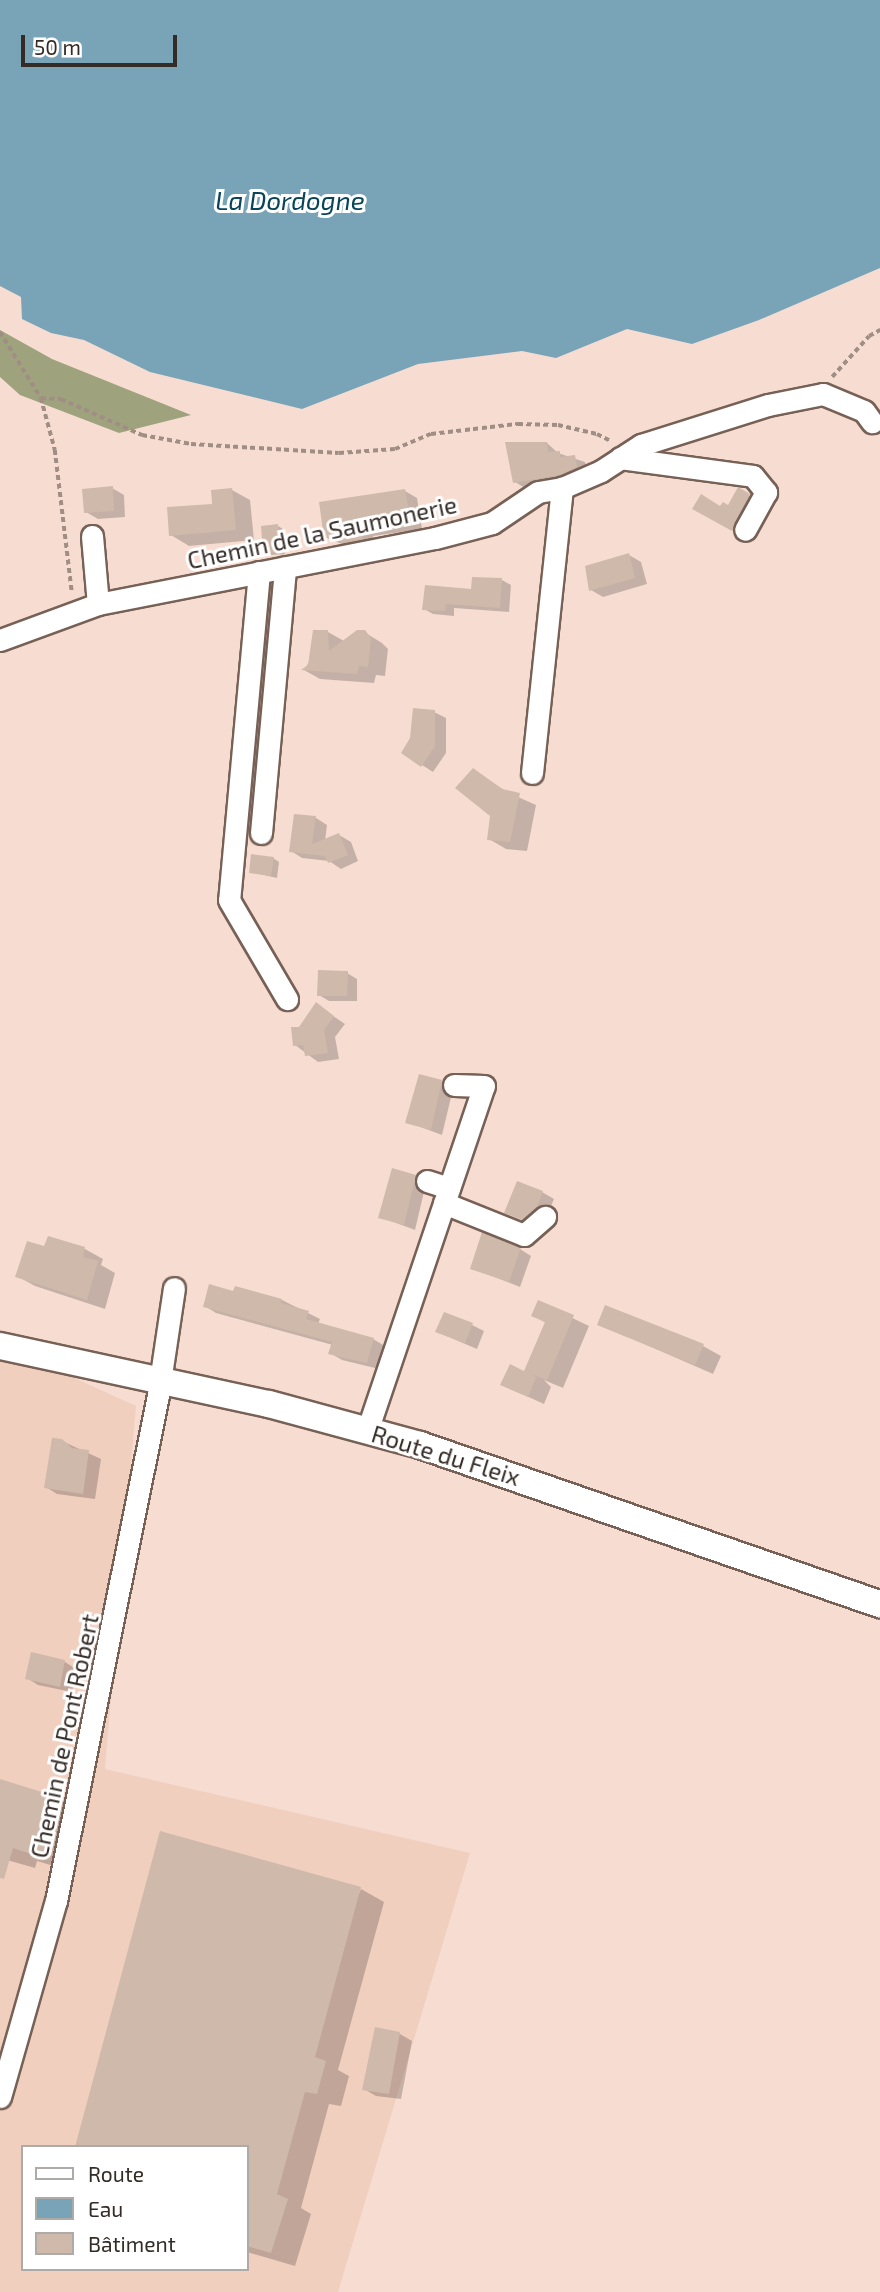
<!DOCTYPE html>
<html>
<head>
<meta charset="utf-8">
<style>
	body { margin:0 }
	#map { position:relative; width:880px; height:2292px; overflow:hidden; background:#f7ddd1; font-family:"Exo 2",sans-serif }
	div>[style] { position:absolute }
	.built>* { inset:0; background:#f0cfbf }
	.forest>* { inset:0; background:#9fa37d }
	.water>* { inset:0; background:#79a3b6 }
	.shadow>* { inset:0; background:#0003 }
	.building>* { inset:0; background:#cfb9aa }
	.path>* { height:3.5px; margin-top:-1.75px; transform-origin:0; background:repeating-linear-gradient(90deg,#a08d84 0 5px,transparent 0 8.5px) }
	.roads { filter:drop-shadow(2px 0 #776156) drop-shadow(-2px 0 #776156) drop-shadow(0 2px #776156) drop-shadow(0 -2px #776156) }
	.minor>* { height:21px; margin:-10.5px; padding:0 10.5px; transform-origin:10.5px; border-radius:10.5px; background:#fff }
	.major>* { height:26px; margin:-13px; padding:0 13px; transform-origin:13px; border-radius:13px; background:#fff }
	span { translate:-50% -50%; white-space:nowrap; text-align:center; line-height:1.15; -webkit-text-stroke:6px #fff; paint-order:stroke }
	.street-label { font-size:24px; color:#342b26 }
	.water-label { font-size:26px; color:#084559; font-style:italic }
	.legend { position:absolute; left:21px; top:2145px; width:228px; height:126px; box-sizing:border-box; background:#fff; border:2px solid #aeaaa8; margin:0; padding:9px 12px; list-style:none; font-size:21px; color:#342b26 }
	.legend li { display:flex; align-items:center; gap:14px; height:35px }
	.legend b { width:35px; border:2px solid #aeaaa8 }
	.scale { position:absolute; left:21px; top:35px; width:156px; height:32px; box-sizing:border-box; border:4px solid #342b26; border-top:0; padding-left:9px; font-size:21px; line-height:24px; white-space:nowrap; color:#342b26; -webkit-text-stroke:5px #fff; paint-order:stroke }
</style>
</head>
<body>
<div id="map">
	<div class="built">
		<i style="clip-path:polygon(evenodd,0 1344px,136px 1406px,105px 1769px,470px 1853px,338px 2292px,0 2292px,0 1344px,23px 2147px,247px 2147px,247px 2269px,23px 2269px,23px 2147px)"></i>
	</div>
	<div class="forest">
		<i style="clip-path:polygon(0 330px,52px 359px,191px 415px,119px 433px,20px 395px,0 377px)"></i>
	</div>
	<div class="water">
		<i style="clip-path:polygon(0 0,880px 0,880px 268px,759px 320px,692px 344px,627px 329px,556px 358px,522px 351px,418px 364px,302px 409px,150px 372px,84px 340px,51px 333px,22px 319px,21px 297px,0 286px)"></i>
	</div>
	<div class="shadow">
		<i style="clip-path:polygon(547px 443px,558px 453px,585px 462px,587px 473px,571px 480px,525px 488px,515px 482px)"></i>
		<i style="clip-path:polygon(112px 488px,124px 495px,125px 517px,98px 519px,86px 512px)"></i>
		<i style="clip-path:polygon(232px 490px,250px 500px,254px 540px,189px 546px,171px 535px)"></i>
		<i style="clip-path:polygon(738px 490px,761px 503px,744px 537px,694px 508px,729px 507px)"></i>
		<i style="clip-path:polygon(405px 491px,417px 498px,422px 529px,373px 536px,374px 545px,354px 549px,325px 537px)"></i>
		<i style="clip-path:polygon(278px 526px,283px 529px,285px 554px,270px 555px,264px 552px)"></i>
		<i style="clip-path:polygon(629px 555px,641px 562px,647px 584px,603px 597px,591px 590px)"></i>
		<i style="clip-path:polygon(502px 580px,511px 585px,509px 612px,454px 608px,454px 616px,433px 614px,424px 609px)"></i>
		<i style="clip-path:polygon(328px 632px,344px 641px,364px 632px,382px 643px,388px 649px,385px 676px,376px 675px,374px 683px,320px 679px,304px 670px)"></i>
		<i style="clip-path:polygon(434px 712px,446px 718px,446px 753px,433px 772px,403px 753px)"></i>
		<i style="clip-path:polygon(474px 770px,507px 792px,536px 805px,527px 851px,506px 849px,489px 839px,491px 816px)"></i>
		<i style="clip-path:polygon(295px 816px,316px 818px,327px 825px,325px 841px,339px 835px,351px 842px,358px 861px,341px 869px,329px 861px,302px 858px,291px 851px)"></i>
		<i style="clip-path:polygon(273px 858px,279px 862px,277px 878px,251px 872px)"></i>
		<i style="clip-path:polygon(347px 973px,357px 979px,357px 1001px,329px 1001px,319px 995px)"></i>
		<i style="clip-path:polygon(317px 1005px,345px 1024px,335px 1037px,339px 1059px,318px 1062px,295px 1045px,299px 1028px)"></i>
		<i style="clip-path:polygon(441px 1082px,453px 1089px,442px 1135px,407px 1122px)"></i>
		<i style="clip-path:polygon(415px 1177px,426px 1183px,415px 1230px,380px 1217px)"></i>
		<i style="clip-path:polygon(542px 1192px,554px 1199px,548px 1213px,534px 1225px,506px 1212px)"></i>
		<i style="clip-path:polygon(49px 1238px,85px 1249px,103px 1259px,101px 1265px,115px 1273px,105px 1309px,35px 1286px,17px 1276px,45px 1248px)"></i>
		<i style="clip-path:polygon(520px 1249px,531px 1256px,520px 1287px,472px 1268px)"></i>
		<i style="clip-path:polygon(235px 1293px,282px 1300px,320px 1319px,318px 1324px,373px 1339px,385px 1346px,379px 1369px,342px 1360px,330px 1353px,333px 1345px,216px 1313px,205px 1306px)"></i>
		<i style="clip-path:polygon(539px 1302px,589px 1326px,563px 1388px,544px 1380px,551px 1387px,544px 1404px,502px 1385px,525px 1373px,546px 1323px,533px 1315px)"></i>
		<i style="clip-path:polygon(606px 1307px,703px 1346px,721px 1356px,713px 1374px,599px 1324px)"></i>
		<i style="clip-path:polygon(472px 1325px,484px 1331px,477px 1349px,437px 1332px)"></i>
		<i style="clip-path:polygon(62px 1441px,101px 1459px,95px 1499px,57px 1494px,46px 1487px)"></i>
		<i style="clip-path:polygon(65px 1662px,76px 1669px,72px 1692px,38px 1685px,27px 1678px)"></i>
		<i style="clip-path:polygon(0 1781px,61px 1799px,84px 1813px,67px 1870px,37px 1861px,35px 1868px,0 1858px)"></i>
		<i style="clip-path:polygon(361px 1889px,384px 1902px,338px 2070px,349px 2076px,341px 2106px,329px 2104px,301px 2208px,311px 2214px,295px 2266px,247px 2252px,247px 2147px)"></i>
		<i style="clip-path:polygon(376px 2029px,400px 2034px,412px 2041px,401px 2099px,376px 2096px,364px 2089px)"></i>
	</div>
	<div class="building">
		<i style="clip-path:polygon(505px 442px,547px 442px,548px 452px,560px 451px,560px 457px,575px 455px,577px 467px,560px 475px,513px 483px)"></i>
		<i style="clip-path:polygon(113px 486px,114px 511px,84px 513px,82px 489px)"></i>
		<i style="clip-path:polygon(738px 487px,750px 494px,732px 531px,692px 509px,701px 494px,720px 506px,723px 502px,728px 505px)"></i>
		<i style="clip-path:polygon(232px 488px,236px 530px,169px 536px,167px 507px,212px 504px,211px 490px)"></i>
		<i style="clip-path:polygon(405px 489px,411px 523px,362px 530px,363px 539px,341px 543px,340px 536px,324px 538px,319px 502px)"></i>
		<i style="clip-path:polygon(278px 524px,280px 552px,263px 553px,261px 526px)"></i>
		<i style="clip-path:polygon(629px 553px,635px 578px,589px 591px,585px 566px)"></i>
		<i style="clip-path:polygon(472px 577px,502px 578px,500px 608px,446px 604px,445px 611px,422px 610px,425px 585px,471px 589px)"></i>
		<i style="clip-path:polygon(313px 630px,328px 630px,329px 651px,357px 630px,365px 630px,371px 638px,368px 667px,359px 666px,357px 674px,301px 670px,308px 665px)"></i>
		<i style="clip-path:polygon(413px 708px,435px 710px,435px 746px,421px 767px,401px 753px,410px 738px)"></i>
		<i style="clip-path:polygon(473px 768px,502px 789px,520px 793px,510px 842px,487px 840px,490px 816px,455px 788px)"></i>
		<i style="clip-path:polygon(294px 814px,316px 816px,312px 844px,339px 833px,348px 855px,328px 863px,325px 856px,289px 852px)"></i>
		<i style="clip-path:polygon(251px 854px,274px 857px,271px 876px,249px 873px)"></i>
		<i style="clip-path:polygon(318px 970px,348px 971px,347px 996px,317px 996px)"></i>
		<i style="clip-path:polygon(316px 1002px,334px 1016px,324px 1030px,328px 1053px,305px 1056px,303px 1045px,293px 1046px,291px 1027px,299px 1027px)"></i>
		<i style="clip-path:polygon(419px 1074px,442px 1080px,431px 1130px,405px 1123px)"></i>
		<i style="clip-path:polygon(392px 1168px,416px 1175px,404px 1225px,378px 1218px)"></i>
		<i style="clip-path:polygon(517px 1181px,543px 1191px,537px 1207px,522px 1220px,504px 1213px)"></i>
		<i style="clip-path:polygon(482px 1232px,521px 1247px,509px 1282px,470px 1269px)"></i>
		<i style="clip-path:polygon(48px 1236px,85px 1247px,83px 1257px,98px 1261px,87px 1300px,15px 1277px,27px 1241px,44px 1246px)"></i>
		<i style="clip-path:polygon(209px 1284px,233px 1291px,235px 1286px,282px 1299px,281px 1303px,309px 1311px,306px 1319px,374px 1338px,367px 1363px,328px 1354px,332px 1342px,203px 1307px)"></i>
		<i style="clip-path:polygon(538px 1300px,574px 1315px,547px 1380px,530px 1374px,536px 1377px,528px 1397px,500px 1385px,510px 1364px,524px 1371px,545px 1322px,531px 1316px)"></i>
		<i style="clip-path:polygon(605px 1305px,704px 1344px,695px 1365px,597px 1325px)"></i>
		<i style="clip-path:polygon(444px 1312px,473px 1323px,465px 1343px,435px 1332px)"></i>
		<i style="clip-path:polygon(52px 1438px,62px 1439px,72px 1448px,89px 1450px,83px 1494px,44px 1488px)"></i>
		<i style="clip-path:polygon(31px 1652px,65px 1660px,60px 1687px,25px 1679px)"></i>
		<i style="clip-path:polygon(0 1779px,61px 1798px,43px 1858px,13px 1848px,4px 1879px,0 1878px)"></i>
		<i style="clip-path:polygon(160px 1831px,361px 1887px,315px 2057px,326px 2061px,317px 2094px,305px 2092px,277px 2194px,288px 2199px,271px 2253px,247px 2246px,247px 2147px,75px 2147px)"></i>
		<i style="clip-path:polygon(375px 2027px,400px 2032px,389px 2094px,362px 2090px)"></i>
	</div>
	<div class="path">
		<i style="left:0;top:332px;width:78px;rotate:58.2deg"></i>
		<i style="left:41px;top:398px;width:54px;rotate:74.9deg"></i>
		<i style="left:55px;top:450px;width:143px;rotate:83.2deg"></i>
		<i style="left:832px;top:377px;width:55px;rotate:-47.9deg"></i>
		<i style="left:869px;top:336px;width:13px;rotate:-29deg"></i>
		<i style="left:41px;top:398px;width:20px;rotate:3deg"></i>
		<i style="left:61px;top:399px;width:89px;rotate:24deg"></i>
		<i style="left:142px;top:435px;width:50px;rotate:10.4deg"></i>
		<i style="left:191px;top:444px;width:148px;rotate:3.5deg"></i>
		<i style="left:339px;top:453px;width:56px;rotate:-4.1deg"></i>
		<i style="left:395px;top:449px;width:39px;rotate:-23deg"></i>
		<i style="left:431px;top:434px;width:88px;rotate:-6.6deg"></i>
		<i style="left:518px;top:424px;width:40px;rotate:1.4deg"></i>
		<i style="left:558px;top:425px;width:40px;rotate:13deg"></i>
		<i style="left:597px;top:434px;width:16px;rotate:27deg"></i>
	</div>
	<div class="roads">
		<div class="minor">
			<i style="left:620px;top:458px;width:134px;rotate:7.7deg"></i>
			<i style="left:753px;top:476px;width:21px;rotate:51deg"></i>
			<i style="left:766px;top:492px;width:43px;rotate:118.9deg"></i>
			<i style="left:92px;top:536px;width:68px;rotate:85deg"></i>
			<i style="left:259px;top:572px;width:329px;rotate:95.2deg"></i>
			<i style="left:229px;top:900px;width:115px;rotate:59.6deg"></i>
			<i style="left:0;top:640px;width:104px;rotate:-20.2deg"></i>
			<i style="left:98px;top:604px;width:343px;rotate:-11.1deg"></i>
			<i style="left:435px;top:538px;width:59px;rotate:-14.7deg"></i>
			<i style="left:492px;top:523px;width:55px;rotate:-34deg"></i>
			<i style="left:538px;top:492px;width:24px;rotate:-9deg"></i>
			<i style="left:562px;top:488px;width:43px;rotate:-23.6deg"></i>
			<i style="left:601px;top:471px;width:48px;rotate:-33deg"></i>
			<i style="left:641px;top:445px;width:133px;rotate:-17.5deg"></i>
			<i style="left:768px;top:405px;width:56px;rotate:-11.3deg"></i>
			<i style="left:823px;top:394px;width:44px;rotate:22.5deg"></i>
			<i style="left:864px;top:411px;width:14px;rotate:54deg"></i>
			<i style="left:532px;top:773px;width:287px;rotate:-84deg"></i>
			<i style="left:261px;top:833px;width:267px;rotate:-84.8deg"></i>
			<i style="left:427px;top:1181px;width:23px;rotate:18deg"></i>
			<i style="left:444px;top:1203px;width:86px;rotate:21.8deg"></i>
			<i style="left:524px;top:1235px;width:28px;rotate:-41deg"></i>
			<i style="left:367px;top:1431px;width:364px;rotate:-71.3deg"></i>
			<i style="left:484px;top:1086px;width:30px;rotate:-178deg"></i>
			<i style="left:0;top:2097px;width:204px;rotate:-74.1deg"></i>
			<i style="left:56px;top:1901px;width:516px;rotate:-78.6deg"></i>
			<i style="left:158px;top:1395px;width:108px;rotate:-81.5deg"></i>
		</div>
		<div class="major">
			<i style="left:0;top:1346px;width:275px;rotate:12.2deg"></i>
			<i style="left:269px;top:1404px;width:156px;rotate:15.2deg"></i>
			<i style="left:420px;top:1445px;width:487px;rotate:19.1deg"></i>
		</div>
	</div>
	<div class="street-label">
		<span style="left:322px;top:532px;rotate:-12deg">Chemin de la Saumonerie</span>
		<span style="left:446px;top:1455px;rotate:17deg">Route du Fleix</span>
		<span style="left:64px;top:1736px;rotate:-78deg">Chemin de Pont Robert</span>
	</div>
	<div class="water-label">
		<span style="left:290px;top:200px">La Dordogne</span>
	</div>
	<ul class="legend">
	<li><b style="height:9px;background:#fff"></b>Route</li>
	<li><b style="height:19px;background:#79a3b6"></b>Eau</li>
	<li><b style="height:19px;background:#cfb9aa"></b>Bâtiment</li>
	</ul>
	<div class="scale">50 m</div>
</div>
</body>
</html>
